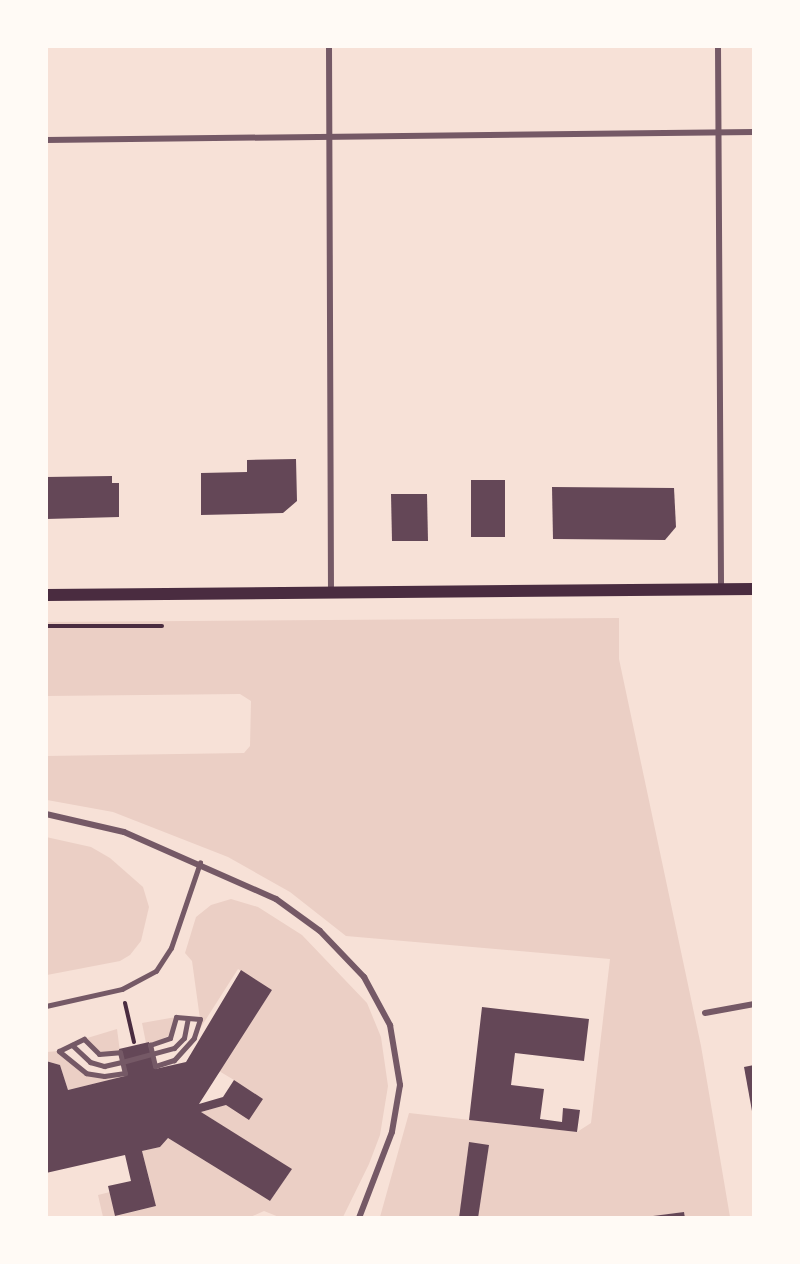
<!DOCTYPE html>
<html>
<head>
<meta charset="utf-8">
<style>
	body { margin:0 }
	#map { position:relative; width:800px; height:1264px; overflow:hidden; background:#f7e1d7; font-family:"Archivo Narrow",sans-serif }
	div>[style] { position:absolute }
	.green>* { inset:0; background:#ebcfc5 }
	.building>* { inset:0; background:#644757 }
	.path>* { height:4px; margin:-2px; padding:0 2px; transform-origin:2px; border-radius:2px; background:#4a2c40 }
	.service>* { height:4.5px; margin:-2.25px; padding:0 2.25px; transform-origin:2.25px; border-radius:2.25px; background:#755966 }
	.pedestrian>* { height:5px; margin:-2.5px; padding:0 2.5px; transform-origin:2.5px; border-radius:2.5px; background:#755966 }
	.minor>* { height:6px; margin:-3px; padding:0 3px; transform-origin:3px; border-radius:3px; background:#755966 }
	.secondary>* { height:12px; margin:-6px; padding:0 6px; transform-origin:6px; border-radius:6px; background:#4a2c40 }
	span { translate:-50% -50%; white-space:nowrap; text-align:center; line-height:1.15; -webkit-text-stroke:4.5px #fffaf5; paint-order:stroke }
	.frame { position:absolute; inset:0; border:48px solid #fffaf5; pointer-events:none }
</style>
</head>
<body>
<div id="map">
	<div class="green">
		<i style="clip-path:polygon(619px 618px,619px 659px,701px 1046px,730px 1217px,685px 1217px,684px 1212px,640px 1218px,380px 1217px,409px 1113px,577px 1132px,591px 1123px,610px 959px,346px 936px,290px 892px,228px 857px,113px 812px,47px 800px,46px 756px,244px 753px,250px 746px,251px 701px,240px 694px,47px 696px,47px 622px)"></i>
		<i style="clip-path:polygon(46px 837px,91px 847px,110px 858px,143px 887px,149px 907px,141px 941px,130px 955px,120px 961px,47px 975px)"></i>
		<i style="clip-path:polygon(231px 899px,258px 907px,302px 935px,367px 1003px,381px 1037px,388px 1086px,380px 1135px,369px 1164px,343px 1217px,279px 1217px,264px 1211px,248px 1218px,103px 1217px,98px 1195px,110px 1192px,116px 1216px,156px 1206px,142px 1151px,160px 1147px,168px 1138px,270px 1201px,291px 1170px,201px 1112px,226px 1105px,234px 1080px,219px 1071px,272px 990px,238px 969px,194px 1038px,200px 1019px,192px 961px,185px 953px,196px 917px,211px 905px)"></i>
		<i style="clip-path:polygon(176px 1017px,174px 1033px,150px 1045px,146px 1043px,142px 1023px)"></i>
		<i style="clip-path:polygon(117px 1029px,120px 1052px,104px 1055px,84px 1039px)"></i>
		<i style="clip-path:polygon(59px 1051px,66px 1060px,95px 1076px,125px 1073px,125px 1076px,68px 1090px,60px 1065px,47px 1061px,47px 1052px)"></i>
	</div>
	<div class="building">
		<i style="clip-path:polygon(296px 459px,297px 501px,283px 513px,201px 515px,201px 473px,247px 472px,247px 460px)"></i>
		<i style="clip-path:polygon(112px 476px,112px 483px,119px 483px,119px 517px,46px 519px,46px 477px)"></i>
		<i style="clip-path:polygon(471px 480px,505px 480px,505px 537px,471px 537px)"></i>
		<i style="clip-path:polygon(552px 487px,674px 488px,676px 527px,665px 540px,553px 539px)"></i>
		<i style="clip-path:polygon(391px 494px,427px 494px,428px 541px,392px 541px)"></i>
		<i style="clip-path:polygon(241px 970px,272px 990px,199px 1104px,223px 1097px,234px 1080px,263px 1099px,249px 1120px,226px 1105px,201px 1112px,292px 1169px,270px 1201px,168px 1138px,160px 1147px,142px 1151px,156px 1206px,115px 1216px,108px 1186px,131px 1181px,125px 1155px,46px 1173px,46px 1061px,60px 1065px,68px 1090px,125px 1076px,119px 1049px,149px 1042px,155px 1069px,186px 1062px)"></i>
		<i style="clip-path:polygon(482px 1007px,589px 1019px,584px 1061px,515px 1053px,511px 1085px,544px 1089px,540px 1119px,562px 1122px,563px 1108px,580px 1110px,577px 1132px,469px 1120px)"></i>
		<i style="clip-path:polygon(754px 1065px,754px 1111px,752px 1111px,744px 1067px)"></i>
		<i style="clip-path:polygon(469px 1142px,489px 1145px,478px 1218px,459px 1218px)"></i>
		<i style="clip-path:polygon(684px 1212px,685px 1218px,653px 1218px,653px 1216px)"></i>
	</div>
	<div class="path">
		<i style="left:46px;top:626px;width:116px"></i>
		<i style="left:125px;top:1003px;width:40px;rotate:77deg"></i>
	</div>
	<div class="service">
		<i style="left:46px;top:1006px;width:78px;rotate:-12.6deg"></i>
		<i style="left:122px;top:989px;width:38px;rotate:-28deg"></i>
		<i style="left:156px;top:971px;width:27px;rotate:-57deg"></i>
		<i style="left:171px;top:948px;width:90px;rotate:-71.2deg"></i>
	</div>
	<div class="pedestrian">
		<i style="left:176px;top:1017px;width:24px;rotate:5deg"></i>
		<i style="left:200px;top:1019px;width:20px;rotate:108deg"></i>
		<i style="left:194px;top:1038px;width:30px;rotate:132deg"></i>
		<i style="left:174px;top:1060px;width:20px;rotate:162deg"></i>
		<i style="left:155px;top:1066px;width:22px;rotate:-103deg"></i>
		<i style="left:150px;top:1045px;width:21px;rotate:-19deg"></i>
		<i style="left:170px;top:1038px;width:22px;rotate:-74deg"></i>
		<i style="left:84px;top:1039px;width:21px;rotate:45deg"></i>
		<i style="left:99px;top:1054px;width:21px;rotate:-5deg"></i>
		<i style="left:120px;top:1052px;width:22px;rotate:77deg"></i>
		<i style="left:125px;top:1073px;width:21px;rotate:172deg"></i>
		<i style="left:104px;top:1076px;width:18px;rotate:-171deg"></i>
		<i style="left:86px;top:1073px;width:35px;rotate:-141deg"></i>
		<i style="left:59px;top:1051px;width:28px;rotate:-26deg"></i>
		<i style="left:72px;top:1045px;width:25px;rotate:43deg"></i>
		<i style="left:90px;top:1062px;width:15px;rotate:16deg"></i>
		<i style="left:104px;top:1066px;width:18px;rotate:-13deg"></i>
		<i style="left:122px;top:1062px;width:54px;rotate:-15.1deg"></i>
		<i style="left:174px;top:1048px;width:14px;rotate:-45deg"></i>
		<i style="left:184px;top:1038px;width:20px;rotate:-79deg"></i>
	</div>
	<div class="minor">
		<i style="left:329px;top:46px;width:546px;rotate:89.79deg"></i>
		<i style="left:718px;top:46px;width:543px;rotate:89.68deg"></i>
		<i style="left:46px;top:140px;width:708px;rotate:-0.65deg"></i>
		<i style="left:46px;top:814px;width:80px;rotate:13deg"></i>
		<i style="left:124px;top:832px;width:166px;rotate:23.8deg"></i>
		<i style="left:276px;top:899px;width:54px;rotate:36deg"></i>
		<i style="left:320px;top:931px;width:64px;rotate:46.3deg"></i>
		<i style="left:364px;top:977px;width:55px;rotate:61.6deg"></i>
		<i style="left:390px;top:1025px;width:61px;rotate:80.5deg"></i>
		<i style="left:400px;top:1085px;width:48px;rotate:99.7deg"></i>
		<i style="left:392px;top:1132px;width:92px;rotate:111deg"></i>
		<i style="left:705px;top:1013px;width:50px;rotate:-10.4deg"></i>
	</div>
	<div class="secondary">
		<i style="left:46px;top:595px;width:708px;rotate:-0.49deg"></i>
	</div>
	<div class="frame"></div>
</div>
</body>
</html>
